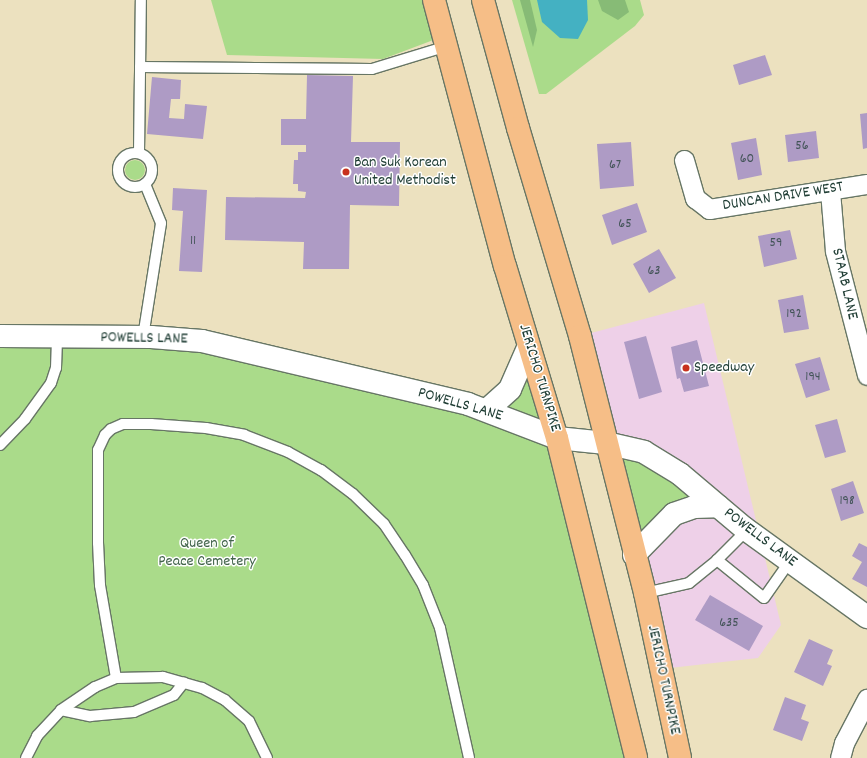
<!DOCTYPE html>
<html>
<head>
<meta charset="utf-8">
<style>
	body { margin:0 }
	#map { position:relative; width:867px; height:758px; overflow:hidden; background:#ece1bf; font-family:Dekko,sans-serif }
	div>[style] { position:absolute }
	.built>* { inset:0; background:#eed0e8 }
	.green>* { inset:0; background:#aadb8a }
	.round { border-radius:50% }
	.forest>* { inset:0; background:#87bb76 }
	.water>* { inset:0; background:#44b1c2 }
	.building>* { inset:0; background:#ae9bc5 }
	.roads { filter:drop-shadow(1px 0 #677665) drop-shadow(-1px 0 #677665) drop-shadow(0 1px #677665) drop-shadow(0 -1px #677665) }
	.service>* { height:10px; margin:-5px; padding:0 5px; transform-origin:5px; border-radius:5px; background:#fff }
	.service>.ring { margin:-5px; padding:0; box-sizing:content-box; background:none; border:10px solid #fff; border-radius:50% }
	.minor>* { height:19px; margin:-9.5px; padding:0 9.5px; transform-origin:9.5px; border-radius:9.5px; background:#fff }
	.tertiary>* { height:22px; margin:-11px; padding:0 11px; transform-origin:11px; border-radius:11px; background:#fff }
	.primary>* { height:22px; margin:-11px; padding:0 11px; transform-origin:11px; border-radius:11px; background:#f6be87 }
	.dots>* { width:11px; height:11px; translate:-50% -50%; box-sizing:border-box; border:2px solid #fff; border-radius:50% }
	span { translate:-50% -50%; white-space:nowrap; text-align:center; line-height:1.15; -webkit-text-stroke:3px #fff; paint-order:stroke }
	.number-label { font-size:14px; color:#435458 }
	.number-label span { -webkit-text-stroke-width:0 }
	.poi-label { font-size:16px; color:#1f3d34 }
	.left { translate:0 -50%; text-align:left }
	.street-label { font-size:16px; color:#1f3d34 }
	.park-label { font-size:16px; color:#42644a }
</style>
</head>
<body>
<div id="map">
	<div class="built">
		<i style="clip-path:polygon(704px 303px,781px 625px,758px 658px,661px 669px,580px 336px)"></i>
	</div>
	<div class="green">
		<i style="clip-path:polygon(211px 0,434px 0,444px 36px,383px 59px,227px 55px)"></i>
		<i style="clip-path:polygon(512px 0,640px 0,644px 15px,635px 26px,546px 94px,539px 94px)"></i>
		<i class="round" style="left:125px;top:160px;width:20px;height:20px"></i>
		<i style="clip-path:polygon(0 336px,202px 341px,557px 438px,636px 758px,0 758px)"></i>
		<i style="clip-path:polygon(528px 355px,552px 432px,493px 408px)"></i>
		<i style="clip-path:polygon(617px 451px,643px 458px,702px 500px,665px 509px,651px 521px,639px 539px)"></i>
	</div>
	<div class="forest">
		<i style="clip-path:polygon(520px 0,530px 0,537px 30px,533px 47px)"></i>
		<i style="clip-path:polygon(598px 0,625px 0,629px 12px,618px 20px,602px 11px)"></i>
	</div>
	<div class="water">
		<i style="clip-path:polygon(537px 0,587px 0,588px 20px,578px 39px,560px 38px,542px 22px)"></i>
	</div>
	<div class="building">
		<i style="clip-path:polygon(765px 55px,772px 75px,739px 85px,733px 65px)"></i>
		<i style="clip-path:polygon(307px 75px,353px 76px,351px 142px,400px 142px,399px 206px,350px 205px,349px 269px,303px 269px,304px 242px,225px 240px,226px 197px,305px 198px,306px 192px,298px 191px,298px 184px,293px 184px,294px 160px,298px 160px,298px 152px,306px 152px,306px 145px,281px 145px,281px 119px,306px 119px)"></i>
		<i style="clip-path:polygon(152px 77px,181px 80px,180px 99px,171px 99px,169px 118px,184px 119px,185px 104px,207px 106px,203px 139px,147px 134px)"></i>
		<i style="clip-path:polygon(867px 113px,867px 148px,863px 149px,860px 114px)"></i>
		<i style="clip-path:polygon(816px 131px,819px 158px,788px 162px,785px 135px)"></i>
		<i style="clip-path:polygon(756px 138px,762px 175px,738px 180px,731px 143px)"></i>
		<i style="clip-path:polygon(631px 142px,634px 186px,600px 189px,597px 144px)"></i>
		<i style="clip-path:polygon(173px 188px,207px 190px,202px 272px,179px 271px,183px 211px,172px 210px)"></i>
		<i style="clip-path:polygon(637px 203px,647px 232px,612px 245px,602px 215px)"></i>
		<i style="clip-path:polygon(790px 230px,797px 259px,764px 267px,758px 236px)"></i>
		<i style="clip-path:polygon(659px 249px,676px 278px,649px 293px,633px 264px)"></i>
		<i style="clip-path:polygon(803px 295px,809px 329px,784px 333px,778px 300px)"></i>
		<i style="clip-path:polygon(646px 336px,662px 392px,639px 399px,624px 342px)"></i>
		<i style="clip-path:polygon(697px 340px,709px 386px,684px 392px,680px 378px,677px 379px,671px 347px)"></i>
		<i style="clip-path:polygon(820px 357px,830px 390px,806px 398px,795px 364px)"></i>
		<i style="clip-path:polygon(837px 419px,846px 452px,825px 458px,815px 425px)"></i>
		<i style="clip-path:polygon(853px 481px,864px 513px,841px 521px,831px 489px)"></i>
		<i style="clip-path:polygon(859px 543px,867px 547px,867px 587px,852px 579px,862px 562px,852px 556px)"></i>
		<i style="clip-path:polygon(710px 595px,763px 626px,749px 651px,695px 620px)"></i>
		<i style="clip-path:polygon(809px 639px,833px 650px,827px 664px,832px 666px,823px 686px,794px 672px)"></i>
		<i style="clip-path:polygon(785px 697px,806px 705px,801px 719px,809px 722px,802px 741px,773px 730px)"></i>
	</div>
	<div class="roads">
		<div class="service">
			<i style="left:140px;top:67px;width:232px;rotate:0.5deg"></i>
			<i style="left:372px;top:69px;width:78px;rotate:-17deg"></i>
			<i class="ring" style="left:118px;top:153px;width:24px;height:24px"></i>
			<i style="left:139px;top:153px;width:153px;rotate:-89.3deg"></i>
			<i style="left:143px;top:337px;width:115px;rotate:-81deg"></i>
			<i style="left:161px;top:223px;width:42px;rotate:-112.3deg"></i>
			<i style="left:0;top:445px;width:36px;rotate:-46deg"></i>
			<i style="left:25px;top:419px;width:44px;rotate:-54.2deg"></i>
			<i style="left:51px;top:383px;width:16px;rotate:-72deg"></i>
			<i style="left:56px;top:368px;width:30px;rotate:-88deg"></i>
			<i style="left:717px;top:560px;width:60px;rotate:39deg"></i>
			<i style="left:764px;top:598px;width:45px;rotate:-54.9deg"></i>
			<i style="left:645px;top:593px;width:45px;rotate:-12.8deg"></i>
			<i style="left:689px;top:583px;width:36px;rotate:-39deg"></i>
			<i style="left:717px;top:560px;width:42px;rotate:-45deg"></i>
			<i style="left:61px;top:710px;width:30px;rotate:12deg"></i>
			<i style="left:90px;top:716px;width:44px;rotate:-5.2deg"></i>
			<i style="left:134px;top:712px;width:43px;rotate:-23deg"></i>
			<i style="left:174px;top:695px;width:16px;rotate:-52deg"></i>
			<i style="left:26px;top:758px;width:25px;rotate:-63deg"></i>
			<i style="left:37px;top:736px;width:35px;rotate:-47deg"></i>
			<i style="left:61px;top:710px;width:41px;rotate:-34.1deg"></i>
			<i style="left:95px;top:687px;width:23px;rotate:-23deg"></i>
			<i style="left:267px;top:758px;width:41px;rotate:-115.9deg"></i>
			<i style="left:249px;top:721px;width:32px;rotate:-139deg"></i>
			<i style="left:225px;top:700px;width:26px;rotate:-152deg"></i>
			<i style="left:202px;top:688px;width:41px;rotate:-164.2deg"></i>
			<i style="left:163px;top:677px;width:47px;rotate:178.8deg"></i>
			<i style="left:116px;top:678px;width:94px;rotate:-99.8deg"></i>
			<i style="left:100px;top:585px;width:42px;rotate:-92.7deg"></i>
			<i style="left:98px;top:543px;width:93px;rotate:-90deg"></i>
			<i style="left:98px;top:450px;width:17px;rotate:-65deg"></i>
			<i style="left:105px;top:435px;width:8px;rotate:-45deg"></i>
			<i style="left:111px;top:429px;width:13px;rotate:-23deg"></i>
			<i style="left:123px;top:424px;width:28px"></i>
			<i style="left:151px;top:424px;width:55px;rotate:4.2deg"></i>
			<i style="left:206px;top:428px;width:39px;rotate:10deg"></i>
			<i style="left:244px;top:435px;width:47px;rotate:21.1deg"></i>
			<i style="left:288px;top:452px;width:38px;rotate:29deg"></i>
			<i style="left:321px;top:470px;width:40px;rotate:37deg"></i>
			<i style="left:353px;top:494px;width:43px;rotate:44.1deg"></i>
			<i style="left:384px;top:524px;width:37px;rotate:56deg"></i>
			<i style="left:405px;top:555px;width:35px;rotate:59deg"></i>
			<i style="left:423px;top:585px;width:46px;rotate:68.4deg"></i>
			<i style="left:440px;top:628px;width:133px;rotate:77.4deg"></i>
		</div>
		<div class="minor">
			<i style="left:684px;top:160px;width:40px;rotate:74deg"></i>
			<i style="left:695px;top:198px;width:18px;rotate:38deg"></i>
			<i style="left:709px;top:209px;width:160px;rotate:-9deg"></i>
			<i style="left:830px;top:191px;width:60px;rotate:85.2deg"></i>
			<i style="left:835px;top:251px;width:128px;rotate:75.5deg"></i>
			<i style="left:840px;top:758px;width:16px;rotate:-75deg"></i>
			<i style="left:844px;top:743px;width:50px;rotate:-62.4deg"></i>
		</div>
		<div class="tertiary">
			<i style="left:0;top:336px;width:151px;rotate:0.4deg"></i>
			<i style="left:151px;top:337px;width:51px;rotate:4.5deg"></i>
			<i style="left:202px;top:341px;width:273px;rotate:13.3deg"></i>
			<i style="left:468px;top:404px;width:95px;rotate:20.9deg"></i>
			<i style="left:557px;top:438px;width:49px;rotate:5.8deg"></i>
			<i style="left:606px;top:443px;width:39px;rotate:13deg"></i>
			<i style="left:644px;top:452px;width:42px;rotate:31.4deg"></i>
			<i style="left:680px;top:474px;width:84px;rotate:40.2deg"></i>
			<i style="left:744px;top:528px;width:152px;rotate:35.9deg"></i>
			<i style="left:487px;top:410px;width:31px;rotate:-42deg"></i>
			<i style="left:510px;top:389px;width:45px;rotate:-66.3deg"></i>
			<i style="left:634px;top:555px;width:57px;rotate:-45.7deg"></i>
			<i style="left:674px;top:514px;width:21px;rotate:-19deg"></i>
			<i style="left:694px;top:507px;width:24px;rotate:-2deg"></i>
		</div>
		<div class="primary">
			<i style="left:434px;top:0;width:275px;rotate:75.1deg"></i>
			<i style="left:505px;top:266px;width:180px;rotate:73.2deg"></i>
			<i style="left:557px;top:438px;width:330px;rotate:76.1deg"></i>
			<i style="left:483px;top:0;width:133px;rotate:74.7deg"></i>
			<i style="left:518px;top:128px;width:217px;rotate:73.4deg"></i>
			<i style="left:580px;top:336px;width:265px;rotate:75.8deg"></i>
			<i style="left:645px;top:593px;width:169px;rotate:78deg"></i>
		</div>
	</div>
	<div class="dots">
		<i style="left:346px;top:172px;background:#c8321e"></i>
		<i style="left:686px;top:368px;background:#c8321e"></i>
	</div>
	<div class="number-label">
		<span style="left:802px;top:146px">56</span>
		<span style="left:747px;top:159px">60</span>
		<span style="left:615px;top:165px">67</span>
		<span style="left:625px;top:224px">65</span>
		<span style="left:193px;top:241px">11</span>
		<span style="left:776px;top:243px">59</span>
		<span style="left:654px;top:271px">63</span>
		<span style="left:794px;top:314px">192</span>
		<span style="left:813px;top:377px">194</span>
		<span style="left:847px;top:501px">198</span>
		<span style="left:729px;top:623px">635</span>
	</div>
	<div class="poi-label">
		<span class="left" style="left:354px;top:172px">Ban Suk Korean<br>United Methodist</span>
		<span class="left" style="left:694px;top:368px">Speedway</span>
	</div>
	<div class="street-label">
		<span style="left:783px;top:197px;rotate:-9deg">DUNCAN DRIVE WEST</span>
		<span style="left:844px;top:284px;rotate:77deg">STAAB LANE</span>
		<span style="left:144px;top:339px;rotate:1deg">POWELLS LANE</span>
		<span style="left:539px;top:378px;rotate:73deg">JERICHO TURNPIKE</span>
		<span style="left:460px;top:405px;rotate:16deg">POWELLS LANE</span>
		<span style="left:760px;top:538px;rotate:37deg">POWELLS LANE</span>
		<span style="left:663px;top:680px;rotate:78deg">JERICHO TURNPIKE</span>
	</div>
	<div class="park-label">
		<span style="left:207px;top:553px">Queen of<br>Peace Cemetery</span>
	</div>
</div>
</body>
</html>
